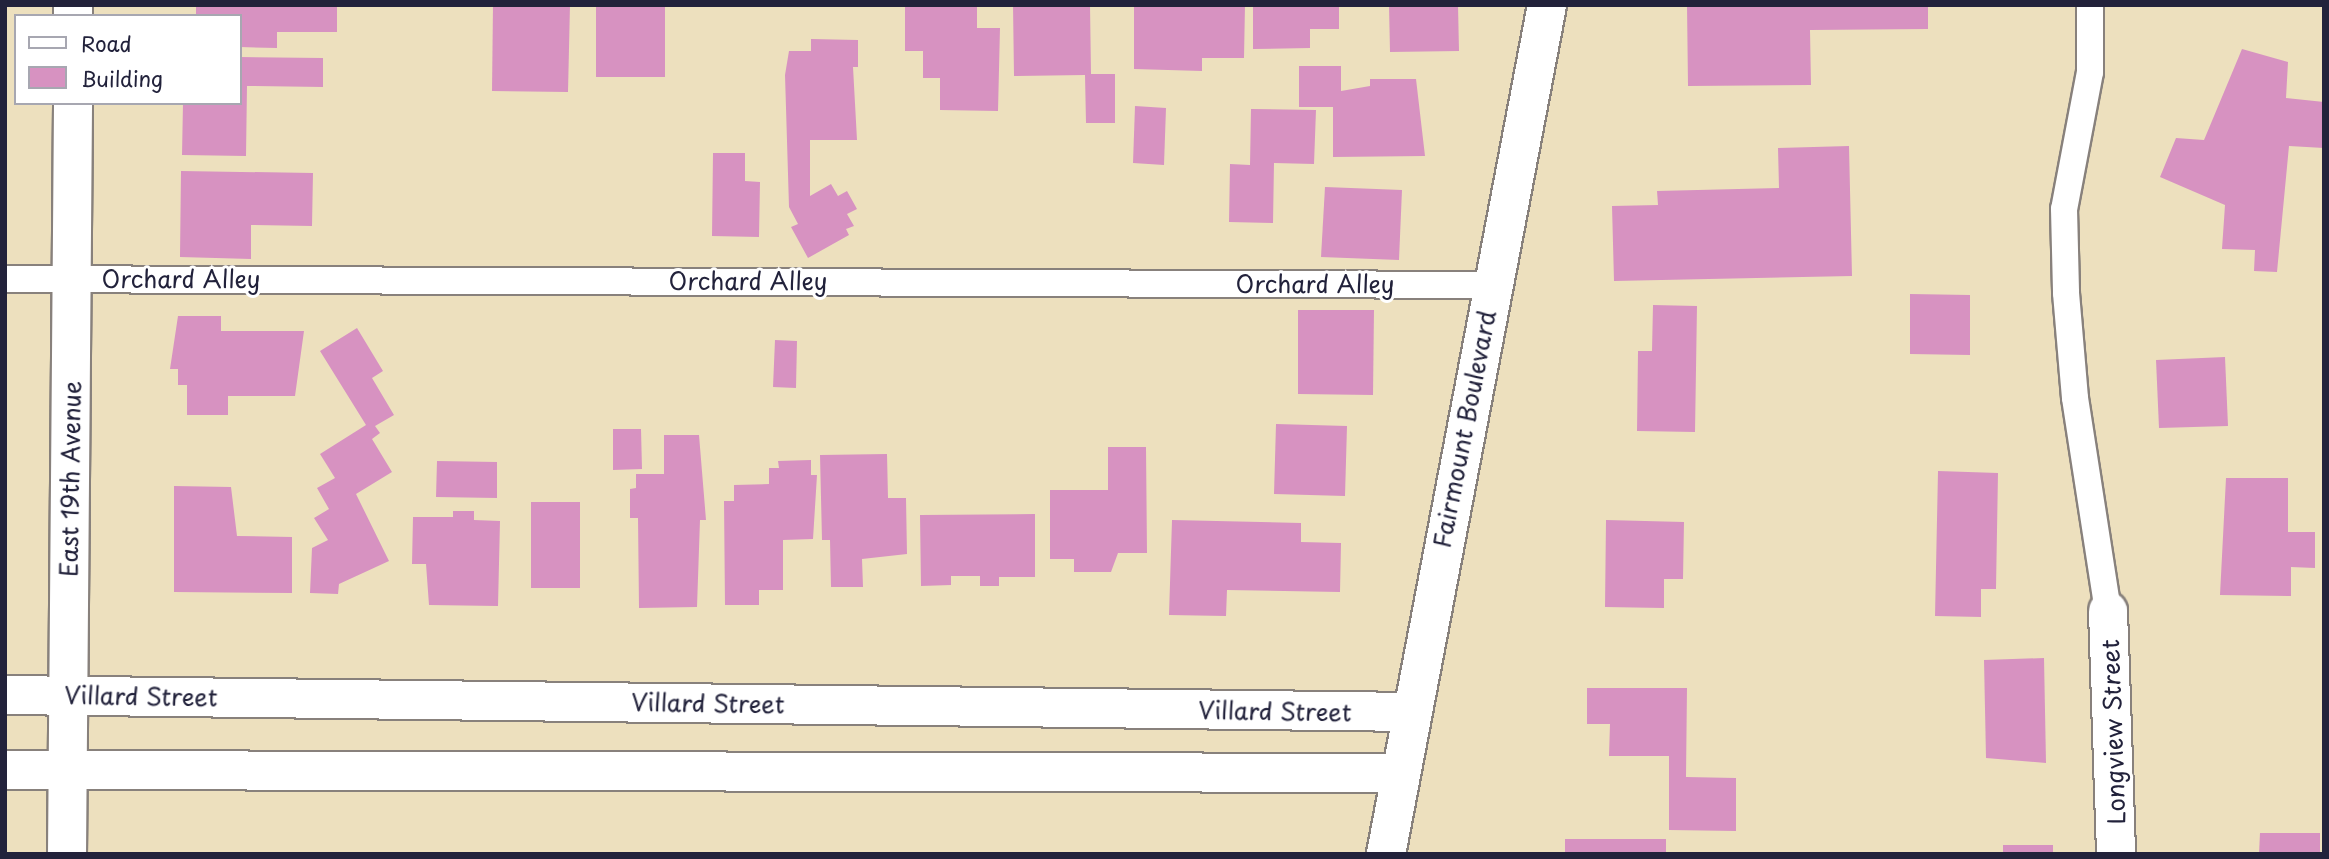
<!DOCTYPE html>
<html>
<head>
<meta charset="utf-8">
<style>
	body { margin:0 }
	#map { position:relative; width:2329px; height:859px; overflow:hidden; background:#ede0be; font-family:"Playpen Sans",sans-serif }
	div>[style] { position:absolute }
	.building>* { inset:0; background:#d792c1 }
	.roads { filter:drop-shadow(2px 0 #88817c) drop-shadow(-2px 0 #88817c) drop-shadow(0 2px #88817c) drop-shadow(0 -2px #88817c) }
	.lane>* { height:26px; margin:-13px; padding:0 13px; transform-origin:13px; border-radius:13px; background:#fff }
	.street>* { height:38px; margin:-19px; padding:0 19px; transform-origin:19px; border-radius:19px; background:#fff }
	.secondary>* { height:38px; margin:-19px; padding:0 19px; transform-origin:19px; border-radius:19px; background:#fff }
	span { translate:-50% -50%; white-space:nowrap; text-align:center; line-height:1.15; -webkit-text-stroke:6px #fff; paint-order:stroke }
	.street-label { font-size:24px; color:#22223b }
	.frame { position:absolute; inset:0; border:7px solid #22223b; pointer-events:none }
	.legend { position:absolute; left:14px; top:14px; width:228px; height:91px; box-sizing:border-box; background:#fff; border:2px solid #a7a7b1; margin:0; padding:9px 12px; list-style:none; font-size:21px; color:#22223b }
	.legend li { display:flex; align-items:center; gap:14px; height:35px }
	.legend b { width:35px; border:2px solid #a7a7b1 }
</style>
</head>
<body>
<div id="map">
	<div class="building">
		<i style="clip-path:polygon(196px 5px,337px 5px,337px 32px,277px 32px,277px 48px,240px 47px,240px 16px,196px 16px)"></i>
		<i style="clip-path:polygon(493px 5px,570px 5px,568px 92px,492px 91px)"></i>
		<i style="clip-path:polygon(596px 5px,665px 5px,665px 77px,596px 77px)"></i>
		<i style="clip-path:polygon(905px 5px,977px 5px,977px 28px,1000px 28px,998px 111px,940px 110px,940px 78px,923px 78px,923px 51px,905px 51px)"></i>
		<i style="clip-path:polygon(1013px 5px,1090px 5px,1091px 74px,1115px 74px,1115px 123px,1086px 123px,1085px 75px,1014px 76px)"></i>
		<i style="clip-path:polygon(1134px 5px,1245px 5px,1244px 58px,1202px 58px,1202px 71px,1134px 69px)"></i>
		<i style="clip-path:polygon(1253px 5px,1339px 5px,1339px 29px,1310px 29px,1310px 48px,1253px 49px)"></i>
		<i style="clip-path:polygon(1389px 5px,1458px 5px,1459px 51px,1390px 52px)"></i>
		<i style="clip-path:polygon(1687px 5px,1928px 5px,1928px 29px,1810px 30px,1811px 85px,1688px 86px)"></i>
		<i style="clip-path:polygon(811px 39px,858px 40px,858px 67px,853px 67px,857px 140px,810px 140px,810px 196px,831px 184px,838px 196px,847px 191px,857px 209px,847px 214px,854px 226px,846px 229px,849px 235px,808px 258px,791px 227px,798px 224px,789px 207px,785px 75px,789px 51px,811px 51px)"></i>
		<i style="clip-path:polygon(2242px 49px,2288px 62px,2286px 98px,2324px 102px,2324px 148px,2289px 146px,2277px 272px,2254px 271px,2255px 250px,2222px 249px,2225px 205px,2160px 177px,2176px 138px,2204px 140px)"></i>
		<i style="clip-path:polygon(240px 57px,323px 58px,323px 87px,247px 86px,246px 156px,182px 155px,183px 103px,240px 103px)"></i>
		<i style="clip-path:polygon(1299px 66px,1341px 66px,1341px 91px,1370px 86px,1370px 79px,1416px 79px,1425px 156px,1333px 157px,1333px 107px,1299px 107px)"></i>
		<i style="clip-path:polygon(1135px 106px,1166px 108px,1164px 165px,1133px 163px)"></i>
		<i style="clip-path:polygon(1251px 109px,1316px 110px,1314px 164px,1274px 163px,1273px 223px,1229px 222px,1230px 164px,1250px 165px)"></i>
		<i style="clip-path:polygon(1849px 146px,1852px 276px,1614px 281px,1612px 206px,1658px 205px,1657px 191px,1779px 188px,1778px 148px)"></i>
		<i style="clip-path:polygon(713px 153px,745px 153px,745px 181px,760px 182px,759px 237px,712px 236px)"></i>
		<i style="clip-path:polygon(181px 171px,313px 173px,312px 226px,251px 225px,251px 259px,180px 257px)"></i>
		<i style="clip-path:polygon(1325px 187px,1402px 190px,1399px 260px,1321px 257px)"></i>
		<i style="clip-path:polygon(1910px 294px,1970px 295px,1970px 355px,1910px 354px)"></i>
		<i style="clip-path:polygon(1653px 305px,1697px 306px,1695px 432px,1637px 431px,1638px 351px,1652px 351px)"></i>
		<i style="clip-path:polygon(1298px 310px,1374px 310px,1373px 395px,1298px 394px)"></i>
		<i style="clip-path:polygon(178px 316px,221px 316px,221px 331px,304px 331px,295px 396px,228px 396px,228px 415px,187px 415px,187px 385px,178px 385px,178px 369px,170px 369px)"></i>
		<i style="clip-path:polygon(357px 328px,383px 371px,372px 378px,394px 415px,375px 426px,380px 433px,372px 439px,392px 472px,356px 494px,389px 561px,339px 584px,338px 594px,310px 593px,312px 548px,328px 540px,314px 518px,329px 509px,317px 488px,335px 478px,320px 454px,366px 425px,320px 351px)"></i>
		<i style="clip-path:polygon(775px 340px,797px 341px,796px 388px,773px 387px)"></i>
		<i style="clip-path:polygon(2225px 357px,2228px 426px,2159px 428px,2156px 360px)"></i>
		<i style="clip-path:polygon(1276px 424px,1347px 426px,1345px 496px,1274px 494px)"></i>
		<i style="clip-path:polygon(613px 429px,641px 429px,642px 469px,613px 470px)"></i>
		<i style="clip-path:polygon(664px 435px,699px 435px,706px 520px,700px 520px,697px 607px,639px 608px,638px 518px,630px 518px,630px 489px,636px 488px,636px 474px,664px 474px)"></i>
		<i style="clip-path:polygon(1108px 447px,1146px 447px,1147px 553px,1118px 553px,1111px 572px,1074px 572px,1074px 559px,1050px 559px,1050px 490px,1108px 490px)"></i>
		<i style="clip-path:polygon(887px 454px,888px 498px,906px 498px,907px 554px,862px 559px,863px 587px,831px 587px,830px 540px,822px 540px,820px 455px)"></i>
		<i style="clip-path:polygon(811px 460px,811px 475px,817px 475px,813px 539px,783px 540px,783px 590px,759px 590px,759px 605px,725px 605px,724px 501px,734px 501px,734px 485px,769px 484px,769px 468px,779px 468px,778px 461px)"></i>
		<i style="clip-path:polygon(437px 461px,497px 462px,497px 498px,436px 497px)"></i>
		<i style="clip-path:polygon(1938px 471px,1998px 473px,1996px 589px,1981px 589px,1981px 617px,1935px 616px)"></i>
		<i style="clip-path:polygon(2226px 478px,2288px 478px,2288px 532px,2315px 532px,2315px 568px,2291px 567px,2291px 596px,2220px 595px)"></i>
		<i style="clip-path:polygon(174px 486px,231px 487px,237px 536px,292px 537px,292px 593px,174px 592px)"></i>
		<i style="clip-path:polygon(531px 502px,580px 502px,580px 588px,531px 588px)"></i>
		<i style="clip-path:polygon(453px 511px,474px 511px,474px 520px,500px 521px,498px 606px,429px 605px,426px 564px,412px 564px,413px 517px,453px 517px)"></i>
		<i style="clip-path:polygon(1035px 514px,1035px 577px,999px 577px,999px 586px,980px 586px,980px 576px,951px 576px,951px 585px,921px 586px,920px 515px)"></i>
		<i style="clip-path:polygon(1172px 520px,1301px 523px,1301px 542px,1341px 543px,1340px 592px,1227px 590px,1226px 616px,1169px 615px)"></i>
		<i style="clip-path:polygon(1606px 520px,1684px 522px,1683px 579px,1664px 579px,1664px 608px,1605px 607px)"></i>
		<i style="clip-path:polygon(2044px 658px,2046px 763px,1986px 758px,1984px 660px)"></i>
		<i style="clip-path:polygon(1587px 688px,1687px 688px,1686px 777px,1736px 778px,1736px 831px,1669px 830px,1669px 756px,1609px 756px,1610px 724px,1587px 724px)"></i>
		<i style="clip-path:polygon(2260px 833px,2320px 833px,2320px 854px,2259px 854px)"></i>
		<i style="clip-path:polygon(1565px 839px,1666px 839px,1666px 854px,1565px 854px)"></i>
		<i style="clip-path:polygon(2003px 845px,2053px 845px,2053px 854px,2003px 854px)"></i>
	</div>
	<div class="roads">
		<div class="lane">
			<i style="left:2090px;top:5px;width:67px;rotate:90deg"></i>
			<i style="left:2090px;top:72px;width:139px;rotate:100.7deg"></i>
			<i style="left:2064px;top:209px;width:84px;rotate:88.6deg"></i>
			<i style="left:2066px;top:293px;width:105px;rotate:85.1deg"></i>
			<i style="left:2075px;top:398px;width:216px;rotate:81.2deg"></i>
			<i style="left:5px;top:279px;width:1486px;rotate:0.23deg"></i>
		</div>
		<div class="street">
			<i style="left:2108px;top:611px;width:243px;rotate:88.1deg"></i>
			<i style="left:5px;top:695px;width:1406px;rotate:0.69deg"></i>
			<i style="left:5px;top:770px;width:1395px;rotate:0.12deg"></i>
			<i style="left:1386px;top:854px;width:864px;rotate:-79.26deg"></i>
		</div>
		<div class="secondary">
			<i style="left:73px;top:16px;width:11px;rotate:-90deg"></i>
			<i style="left:67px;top:854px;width:751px;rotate:-89.54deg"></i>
		</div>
	</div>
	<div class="street-label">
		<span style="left:181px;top:279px">Orchard Alley</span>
		<span style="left:748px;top:281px">Orchard Alley</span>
		<span style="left:1315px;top:284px">Orchard Alley</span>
		<span style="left:1464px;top:429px;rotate:-79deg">Fairmount Boulevard</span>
		<span style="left:70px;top:479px;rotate:-89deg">East 19th Avenue</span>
		<span style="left:141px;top:696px;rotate:1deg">Villard Street</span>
		<span style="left:708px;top:703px;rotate:1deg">Villard Street</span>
		<span style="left:1275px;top:711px;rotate:1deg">Villard Street</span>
		<span style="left:2113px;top:732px;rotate:-92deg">Longview Street</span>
	</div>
	<div class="frame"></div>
	<ul class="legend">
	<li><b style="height:9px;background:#fff"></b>Road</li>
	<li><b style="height:19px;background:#d792c1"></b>Building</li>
	</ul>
</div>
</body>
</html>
